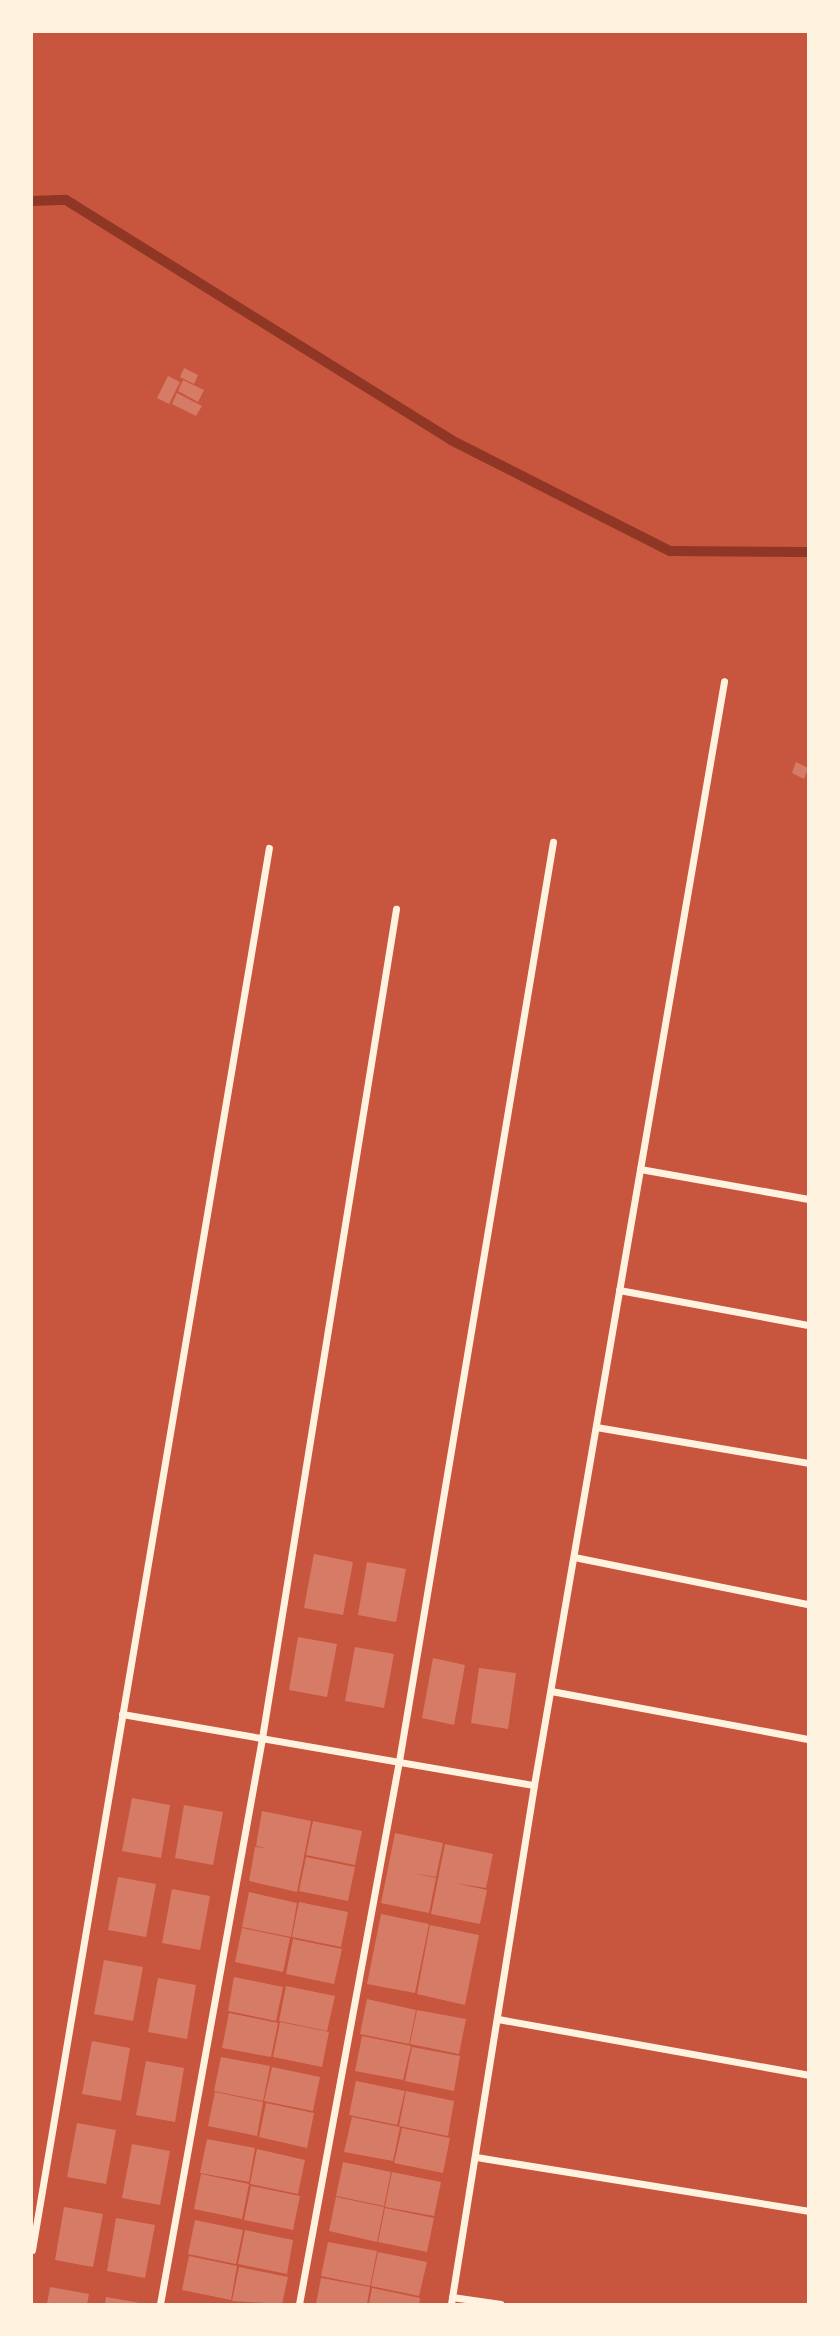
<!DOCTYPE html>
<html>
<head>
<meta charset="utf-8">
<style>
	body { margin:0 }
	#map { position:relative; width:840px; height:2336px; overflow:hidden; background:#c8553d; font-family:Commissioner,sans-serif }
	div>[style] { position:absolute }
	.stream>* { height:10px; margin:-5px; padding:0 5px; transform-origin:5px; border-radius:5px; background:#8f3625 }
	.building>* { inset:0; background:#d67c66 }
	.minor>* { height:7px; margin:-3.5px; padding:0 3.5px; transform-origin:3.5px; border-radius:3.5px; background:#fff3e0 }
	span { translate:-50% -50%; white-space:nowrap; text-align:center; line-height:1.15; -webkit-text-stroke:5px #fff3e0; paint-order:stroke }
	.frame { position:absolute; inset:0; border:33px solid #fff3e0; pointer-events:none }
</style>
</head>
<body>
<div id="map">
	<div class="stream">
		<i style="left:32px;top:201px;width:34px;rotate:-2deg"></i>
		<i style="left:66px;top:200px;width:454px;rotate:31.9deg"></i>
		<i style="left:451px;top:440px;width:246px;rotate:26.9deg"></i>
		<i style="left:670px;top:551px;width:138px;rotate:0.4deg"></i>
	</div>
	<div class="building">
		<i style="clip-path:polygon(184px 368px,198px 375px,194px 384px,180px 377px)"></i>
		<i style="clip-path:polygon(168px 376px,180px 382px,169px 404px,157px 398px)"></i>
		<i style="clip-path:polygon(183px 380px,204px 390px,198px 402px,178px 391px)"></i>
		<i style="clip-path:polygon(177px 393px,202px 406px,196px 416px,172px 404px)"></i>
		<i style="clip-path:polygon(796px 762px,808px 768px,804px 779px,792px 773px)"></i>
		<i style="clip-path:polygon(314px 1554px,353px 1562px,343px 1615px,304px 1608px)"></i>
		<i style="clip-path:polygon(367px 1562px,406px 1569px,396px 1622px,358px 1615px)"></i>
		<i style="clip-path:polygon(298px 1637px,337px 1644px,327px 1697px,289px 1690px)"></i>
		<i style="clip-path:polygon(355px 1647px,394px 1654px,384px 1708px,345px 1701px)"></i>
		<i style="clip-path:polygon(433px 1658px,465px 1665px,454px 1725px,422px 1718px)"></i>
		<i style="clip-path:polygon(479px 1668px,516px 1673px,508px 1729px,471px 1723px)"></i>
		<i style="clip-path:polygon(132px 1798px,170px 1805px,161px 1858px,122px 1851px)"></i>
		<i style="clip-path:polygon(184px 1805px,223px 1812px,213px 1865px,175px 1858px)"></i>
		<i style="clip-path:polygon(262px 1811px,311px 1821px,297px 1892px,249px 1881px,255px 1847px,267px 1848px,256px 1846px)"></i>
		<i style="clip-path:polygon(313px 1821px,362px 1831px,355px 1865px,306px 1855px)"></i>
		<i style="clip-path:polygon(395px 1833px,443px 1843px,436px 1877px,412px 1873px,436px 1878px,429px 1913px,381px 1903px)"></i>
		<i style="clip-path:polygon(445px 1844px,493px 1854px,486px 1888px,455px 1883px,487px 1890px,480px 1924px,431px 1914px)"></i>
		<i style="clip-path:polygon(306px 1857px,355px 1867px,348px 1901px,299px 1891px)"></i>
		<i style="clip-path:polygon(118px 1877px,156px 1884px,146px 1937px,108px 1930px)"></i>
		<i style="clip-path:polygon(172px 1889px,210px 1896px,200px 1950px,162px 1943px)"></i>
		<i style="clip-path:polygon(249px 1892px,297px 1903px,291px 1937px,242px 1927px)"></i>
		<i style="clip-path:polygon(299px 1902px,348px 1912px,341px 1947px,292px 1937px)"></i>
		<i style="clip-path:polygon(381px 1914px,429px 1924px,415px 1993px,367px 1984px)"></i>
		<i style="clip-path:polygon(430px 1925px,479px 1935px,465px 2005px,417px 1994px)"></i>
		<i style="clip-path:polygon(242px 1928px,290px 1938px,283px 1972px,235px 1962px)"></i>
		<i style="clip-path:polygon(293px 1939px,342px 1949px,334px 1984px,286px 1974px)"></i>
		<i style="clip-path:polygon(104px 1960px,143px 1967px,133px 2021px,94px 2014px)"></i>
		<i style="clip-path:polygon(234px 1977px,283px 1987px,276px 2021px,228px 2011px)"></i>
		<i style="clip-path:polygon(158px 1978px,196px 1985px,187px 2039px,148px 2032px)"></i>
		<i style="clip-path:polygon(286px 1986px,335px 1996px,327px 2031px,279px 2021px)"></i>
		<i style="clip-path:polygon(367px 1999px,416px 2010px,409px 2044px,360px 2034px)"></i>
		<i style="clip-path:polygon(417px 2010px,466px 2019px,459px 2054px,410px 2044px)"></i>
		<i style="clip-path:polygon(229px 2013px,278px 2023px,271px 2057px,222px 2048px)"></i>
		<i style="clip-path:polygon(280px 2022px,329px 2032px,322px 2067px,273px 2057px)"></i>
		<i style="clip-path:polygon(362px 2036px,411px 2046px,403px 2080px,355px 2071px)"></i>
		<i style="clip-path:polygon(92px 2041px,130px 2048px,121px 2101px,82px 2094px)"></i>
		<i style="clip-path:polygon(412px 2047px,460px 2056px,454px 2091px,405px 2081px)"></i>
		<i style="clip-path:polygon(221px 2057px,270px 2066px,263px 2101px,214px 2091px)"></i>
		<i style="clip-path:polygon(146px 2061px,184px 2068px,175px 2122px,136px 2115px)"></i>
		<i style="clip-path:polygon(272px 2067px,320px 2077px,313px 2111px,264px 2101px)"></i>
		<i style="clip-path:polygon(356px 2081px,405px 2091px,397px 2125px,349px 2115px)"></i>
		<i style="clip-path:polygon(406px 2091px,454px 2101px,448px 2136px,399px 2126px)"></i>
		<i style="clip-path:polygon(215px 2092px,263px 2102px,257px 2136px,208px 2126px)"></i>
		<i style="clip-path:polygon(266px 2103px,314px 2113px,307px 2148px,259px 2137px)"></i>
		<i style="clip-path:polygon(352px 2117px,400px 2127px,393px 2161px,344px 2152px)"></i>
		<i style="clip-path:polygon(77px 2123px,116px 2130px,106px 2184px,67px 2177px)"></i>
		<i style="clip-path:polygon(402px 2128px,450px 2138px,443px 2173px,394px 2163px)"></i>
		<i style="clip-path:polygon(207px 2139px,255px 2148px,249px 2182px,200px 2173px)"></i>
		<i style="clip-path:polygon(132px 2144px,170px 2151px,160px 2205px,122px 2198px)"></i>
		<i style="clip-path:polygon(257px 2149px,305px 2160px,298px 2194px,250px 2184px)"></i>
		<i style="clip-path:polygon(343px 2162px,391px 2172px,384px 2206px,336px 2196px)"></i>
		<i style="clip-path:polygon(392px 2172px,441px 2182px,434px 2216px,385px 2207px)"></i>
		<i style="clip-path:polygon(201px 2174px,249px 2184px,242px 2219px,194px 2209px)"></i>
		<i style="clip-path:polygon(251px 2186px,300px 2196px,293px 2230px,244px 2220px)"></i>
		<i style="clip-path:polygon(336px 2197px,384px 2207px,377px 2242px,329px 2231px)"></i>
		<i style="clip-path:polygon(64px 2207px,103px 2214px,93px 2267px,55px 2260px)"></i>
		<i style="clip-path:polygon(385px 2208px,434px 2218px,427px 2252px,378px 2242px)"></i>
		<i style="clip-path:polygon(116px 2218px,155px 2225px,145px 2278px,107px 2271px)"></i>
		<i style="clip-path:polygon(195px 2220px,243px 2230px,236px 2264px,188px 2254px)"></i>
		<i style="clip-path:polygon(245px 2230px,293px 2240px,287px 2274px,238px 2264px)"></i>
		<i style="clip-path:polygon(328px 2242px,377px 2251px,370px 2286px,321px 2276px)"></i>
		<i style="clip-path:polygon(378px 2252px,427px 2262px,419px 2296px,371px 2286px)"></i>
		<i style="clip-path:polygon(189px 2256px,237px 2266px,231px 2300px,182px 2290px)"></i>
		<i style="clip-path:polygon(239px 2267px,288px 2277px,282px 2304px,232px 2301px)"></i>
		<i style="clip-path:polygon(321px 2278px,370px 2287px,367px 2304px,316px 2304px)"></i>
		<i style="clip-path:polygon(50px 2287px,89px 2294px,87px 2304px,47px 2304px)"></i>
		<i style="clip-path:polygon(372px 2288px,420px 2298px,419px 2304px,369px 2304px)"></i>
		<i style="clip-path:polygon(106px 2297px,140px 2303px,140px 2304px,105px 2304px)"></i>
	</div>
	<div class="minor">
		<i style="left:640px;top:1169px;width:171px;rotate:10.1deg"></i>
		<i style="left:619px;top:1290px;width:192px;rotate:10.5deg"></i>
		<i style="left:596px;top:1427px;width:215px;rotate:9.6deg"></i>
		<i style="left:574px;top:1557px;width:239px;rotate:11.4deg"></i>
		<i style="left:551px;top:1691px;width:261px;rotate:10.6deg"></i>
		<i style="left:122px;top:1714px;width:418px;rotate:9.8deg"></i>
		<i style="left:498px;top:2019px;width:315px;rotate:10.2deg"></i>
		<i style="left:476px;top:2157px;width:336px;rotate:9.2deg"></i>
		<i style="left:32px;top:2250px;width:1422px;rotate:-80.41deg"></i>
		<i style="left:452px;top:2297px;width:49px;rotate:8.3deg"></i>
		<i style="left:160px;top:2304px;width:575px;rotate:-79.78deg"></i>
		<i style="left:262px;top:1738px;width:840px;rotate:-80.82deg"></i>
		<i style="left:299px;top:2304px;width:552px;rotate:-79.57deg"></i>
		<i style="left:399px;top:1761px;width:932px;rotate:-80.49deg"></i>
		<i style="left:451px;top:2304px;width:526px;rotate:-80.91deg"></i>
		<i style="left:534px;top:1785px;width:1120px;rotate:-80.23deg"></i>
	</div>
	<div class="frame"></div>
</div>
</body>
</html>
